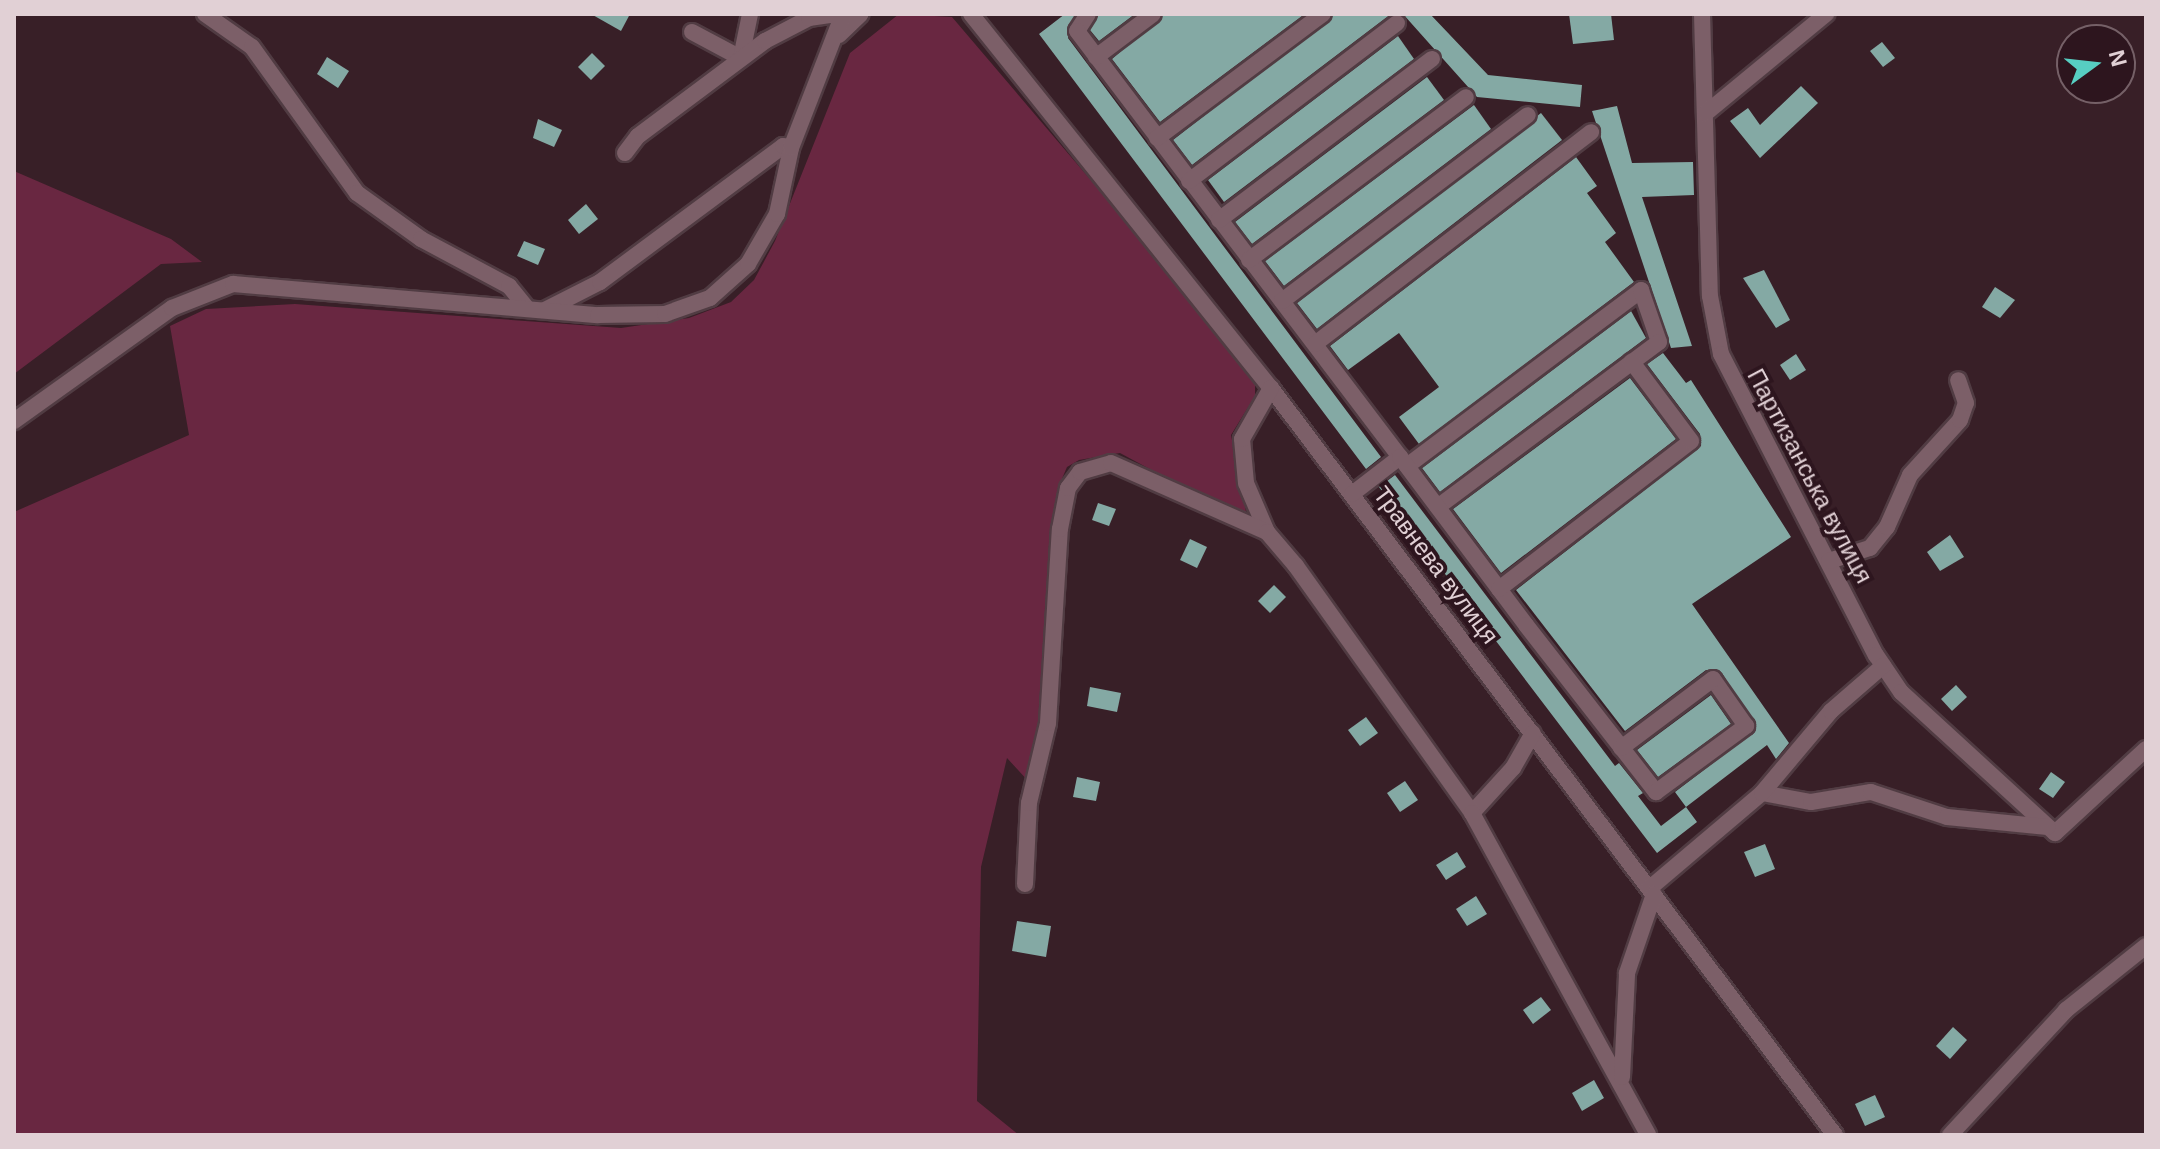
<!DOCTYPE html>
<html>
<head>
<meta charset="utf-8">
<style>
	body { margin:0 }
	#map { position:relative; width:2160px; height:1149px; overflow:hidden; background:#381f27; font-family:Arial,sans-serif }
	div>[style] { position:absolute }
	.green>* { inset:0; background:#692741 }
	.building>* { inset:0; background:#84a9a4 }
	.roads { filter:drop-shadow(2px 0 #513c43) drop-shadow(-2px 0 #513c43) drop-shadow(0 2px #513c43) drop-shadow(0 -2px #513c43) }
	.minor>* { height:16px; margin:-8px; padding:0 8px; transform-origin:8px; border-radius:8px; background:#7c5f68 }
	span { translate:-50% -50%; white-space:nowrap; text-align:center; line-height:1.15; -webkit-text-stroke:8px #2d151e; paint-order:stroke }
	.street-label { font-size:24px; color:#e1d0d5 }
	.frame { position:absolute; inset:0; border:16px solid #e1d0d5; pointer-events:none }
	.north { position:absolute; left:2056px; top:24px; width:80px; height:80px; box-sizing:border-box; background:#2d151e; border:2px solid #756067; border-radius:50%; rotate:75deg; font-size:22px; font-weight:700; line-height:32px; text-align:center; color:#e1d0d5 }
	.north::after { content:''; display:block; margin:auto; width:28px; height:36px; background:#57cec2; clip-path:polygon(50% 0,100% 100%,50% 72%,0 100%) }
</style>
</head>
<body>
<div id="map">
	<div class="green">
		<i style="clip-path:polygon(899px 14px,952px 17px,1255px 373px,1255px 396px,1231px 435px,1248px 522px,1120px 453px,1079px 460px,1067px 467px,1058px 488px,1049px 545px,1043px 698px,1028px 781px,1007px 758px,981px 867px,977px 1101px,1019px 1135px,14px 1135px,14px 512px,189px 435px,170px 326px,206px 309px,295px 304px,621px 328px,689px 318px,731px 302px,754px 280px,775px 241px,850px 53px)"></i>
		<i style="clip-path:polygon(14px 171px,171px 239px,202px 262px,161px 264px,14px 374px)"></i>
	</div>
	<div class="building">
		<i style="clip-path:polygon(591px 14px,630px 14px,621px 31px)"></i>
		<i style="clip-path:polygon(1065px 14px,1075px 14px,1068px 38px,1381px 457px,1366px 469px,1039px 34px)"></i>
		<i style="clip-path:polygon(1099px 14px,1135px 14px,1099px 41px,1090px 30px)"></i>
		<i style="clip-path:polygon(1164px 14px,1305px 14px,1160px 122px,1112px 59px)"></i>
		<i style="clip-path:polygon(1334px 14px,1391px 14px,1192px 165px,1173px 140px)"></i>
		<i style="clip-path:polygon(1403px 14px,1430px 14px,1488px 75px,1582px 85px,1580px 107px,1477px 97px)"></i>
		<i style="clip-path:polygon(1569px 14px,1611px 14px,1614px 40px,1573px 44px)"></i>
		<i style="clip-path:polygon(1398px 36px,1414px 59px,1224px 202px,1208px 180px)"></i>
		<i style="clip-path:polygon(1882px 42px,1895px 58px,1883px 67px,1870px 51px)"></i>
		<i style="clip-path:polygon(592px 53px,605px 66px,591px 80px,578px 67px)"></i>
		<i style="clip-path:polygon(327px 57px,349px 71px,338px 88px,317px 74px)"></i>
		<i style="clip-path:polygon(1427px 77px,1444px 100px,1252px 244px,1235px 222px)"></i>
		<i style="clip-path:polygon(1801px 86px,1818px 103px,1760px 158px,1730px 121px,1748px 108px,1760px 125px)"></i>
		<i style="clip-path:polygon(1474px 105px,1491px 129px,1284px 286px,1265px 261px)"></i>
		<i style="clip-path:polygon(1617px 106px,1632px 163px,1693px 162px,1694px 195px,1642px 197px,1692px 346px,1671px 348px,1592px 111px)"></i>
		<i style="clip-path:polygon(1541px 113px,1562px 140px,1317px 329px,1297px 303px)"></i>
		<i style="clip-path:polygon(538px 119px,562px 130px,554px 147px,533px 138px)"></i>
		<i style="clip-path:polygon(1576px 157px,1597px 186px,1587px 193px,1616px 233px,1605px 242px,1634px 282px,1419px 444px,1399px 417px,1439px 387px,1399px 333px,1348px 370px,1330px 346px)"></i>
		<i style="clip-path:polygon(586px 204px,598px 219px,579px 234px,568px 220px)"></i>
		<i style="clip-path:polygon(524px 241px,545px 249px,538px 265px,517px 256px)"></i>
		<i style="clip-path:polygon(1764px 270px,1790px 320px,1776px 328px,1743px 278px)"></i>
		<i style="clip-path:polygon(1995px 287px,2015px 300px,2000px 318px,1982px 307px)"></i>
		<i style="clip-path:polygon(1631px 311px,1646px 338px,1440px 492px,1422px 468px)"></i>
		<i style="clip-path:polygon(1663px 353px,1686px 383px,1691px 380px,1791px 537px,1692px 604px,1789px 743px,1776px 759px,1767px 745px,1686px 807px,1675px 792px,1756px 730px,1722px 673px,1706px 670px,1625px 731px,1516px 590px,1701px 446px,1700px 434px,1647px 364px)"></i>
		<i style="clip-path:polygon(1796px 354px,1806px 370px,1790px 380px,1780px 365px)"></i>
		<i style="clip-path:polygon(1630px 378px,1676px 439px,1501px 573px,1453px 509px)"></i>
		<i style="clip-path:polygon(1395px 475px,1615px 766px,1619px 763px,1643px 793px,1638px 796px,1661px 826px,1686px 807px,1697px 822px,1657px 853px,1379px 487px)"></i>
		<i style="clip-path:polygon(1098px 503px,1116px 509px,1109px 526px,1092px 520px)"></i>
		<i style="clip-path:polygon(1950px 535px,1964px 557px,1940px 571px,1927px 552px)"></i>
		<i style="clip-path:polygon(1190px 539px,1207px 547px,1197px 568px,1180px 560px)"></i>
		<i style="clip-path:polygon(1274px 585px,1286px 597px,1270px 613px,1258px 601px)"></i>
		<i style="clip-path:polygon(1956px 685px,1967px 697px,1952px 711px,1941px 699px)"></i>
		<i style="clip-path:polygon(1090px 687px,1121px 693px,1117px 712px,1087px 706px)"></i>
		<i style="clip-path:polygon(1711px 695px,1731px 724px,1658px 777px,1637px 750px)"></i>
		<i style="clip-path:polygon(1366px 717px,1378px 733px,1360px 746px,1348px 730px)"></i>
		<i style="clip-path:polygon(2051px 772px,2065px 782px,2053px 798px,2039px 789px)"></i>
		<i style="clip-path:polygon(1077px 777px,1100px 782px,1096px 801px,1073px 797px)"></i>
		<i style="clip-path:polygon(1405px 781px,1418px 800px,1400px 812px,1387px 793px)"></i>
		<i style="clip-path:polygon(1765px 844px,1775px 869px,1755px 877px,1744px 852px)"></i>
		<i style="clip-path:polygon(1457px 852px,1466px 867px,1446px 880px,1436px 865px)"></i>
		<i style="clip-path:polygon(1476px 896px,1487px 914px,1467px 926px,1456px 909px)"></i>
		<i style="clip-path:polygon(1017px 921px,1051px 926px,1046px 957px,1012px 951px)"></i>
		<i style="clip-path:polygon(1541px 997px,1551px 1010px,1533px 1024px,1523px 1010px)"></i>
		<i style="clip-path:polygon(1953px 1027px,1967px 1040px,1950px 1059px,1936px 1046px)"></i>
		<i style="clip-path:polygon(1594px 1080px,1604px 1098px,1582px 1111px,1572px 1093px)"></i>
		<i style="clip-path:polygon(1875px 1095px,1885px 1117px,1865px 1126px,1855px 1104px)"></i>
	</div>
	<div class="roads">
		<div class="minor">
			<i style="left:205px;top:14px;width:57px;rotate:35.1deg"></i>
			<i style="left:252px;top:47px;width:180px;rotate:54.3deg"></i>
			<i style="left:357px;top:193px;width:79px;rotate:35.7deg"></i>
			<i style="left:421px;top:239px;width:100px;rotate:28.1deg"></i>
			<i style="left:509px;top:286px;width:28px;rotate:51deg"></i>
			<i style="left:971px;top:14px;width:479px;rotate:51.3deg"></i>
			<i style="left:1271px;top:388px;width:936px;rotate:52.95deg"></i>
			<i style="left:1088px;top:14px;width:20px;rotate:123deg"></i>
			<i style="left:1077px;top:31px;width:535px;rotate:52.83deg"></i>
			<i style="left:1702px;top:14px;width:282px;rotate:88.4deg"></i>
			<i style="left:1710px;top:296px;width:59px;rotate:79.3deg"></i>
			<i style="left:1721px;top:354px;width:339px;rotate:62.8deg"></i>
			<i style="left:1876px;top:655px;width:45px;rotate:56deg"></i>
			<i style="left:1901px;top:692px;width:209px;rotate:42.5deg"></i>
			<i style="left:2055px;top:833px;width:124px;rotate:-42.7deg"></i>
			<i style="left:692px;top:32px;width:55px;rotate:28deg"></i>
			<i style="left:741px;top:58px;width:45px;rotate:-78.4deg"></i>
			<i style="left:839px;top:35px;width:30px;rotate:-44deg"></i>
			<i style="left:1096px;top:57px;width:71px;rotate:-37deg"></i>
			<i style="left:1706px;top:113px;width:156px;rotate:-39.5deg"></i>
			<i style="left:1157px;top:138px;width:207px;rotate:-36.8deg"></i>
			<i style="left:625px;top:153px;width:21px;rotate:-53deg"></i>
			<i style="left:638px;top:136px;width:159px;rotate:-36.8deg"></i>
			<i style="left:765px;top:41px;width:50px;rotate:-27.6deg"></i>
			<i style="left:809px;top:18px;width:28px;rotate:-8deg"></i>
			<i style="left:1189px;top:181px;width:261px;rotate:-37.2deg"></i>
			<i style="left:1219px;top:220px;width:267px;rotate:-37.1deg"></i>
			<i style="left:1249px;top:260px;width:271px;rotate:-36.9deg"></i>
			<i style="left:1282px;top:301px;width:308px;rotate:-37.1deg"></i>
			<i style="left:545px;top:310px;width:62px;rotate:-27deg"></i>
			<i style="left:600px;top:282px;width:228px;rotate:-36.6deg"></i>
			<i style="left:783px;top:146px;width:8px;rotate:14deg"></i>
			<i style="left:1315px;top:344px;width:348px;rotate:-37.5deg"></i>
			<i style="left:14px;top:421px;width:194px;rotate:-35.6deg"></i>
			<i style="left:172px;top:308px;width:66px;rotate:-21.5deg"></i>
			<i style="left:233px;top:284px;width:366px;rotate:4.9deg"></i>
			<i style="left:598px;top:315px;width:67px;rotate:-0.9deg"></i>
			<i style="left:665px;top:314px;width:48px;rotate:-19.6deg"></i>
			<i style="left:710px;top:298px;width:51px;rotate:-41.8deg"></i>
			<i style="left:748px;top:264px;width:58px;rotate:-59.9deg"></i>
			<i style="left:777px;top:214px;width:67px;rotate:-78deg"></i>
			<i style="left:791px;top:148px;width:144px;rotate:-68.8deg"></i>
			<i style="left:1407px;top:466px;width:293px;rotate:-36.9deg"></i>
			<i style="left:1641px;top:290px;width:55px;rotate:70.9deg"></i>
			<i style="left:1659px;top:342px;width:276px;rotate:143.3deg"></i>
			<i style="left:1352px;top:494px;width:61px;rotate:-37.6deg"></i>
			<i style="left:1400px;top:457px;width:210px;rotate:53.1deg"></i>
			<i style="left:1526px;top:625px;width:212px;rotate:52.1deg"></i>
			<i style="left:1656px;top:792px;width:112px;rotate:-36.3deg"></i>
			<i style="left:1746px;top:726px;width:57px;rotate:-125.1deg"></i>
			<i style="left:1713px;top:679px;width:115px;rotate:143.1deg"></i>
			<i style="left:1267px;top:532px;width:53px;rotate:-113.2deg"></i>
			<i style="left:1246px;top:483px;width:44px;rotate:-95.2deg"></i>
			<i style="left:1242px;top:439px;width:59px;rotate:-60.4deg"></i>
			<i style="left:1829px;top:561px;width:43px;rotate:-17.6deg"></i>
			<i style="left:1870px;top:548px;width:27px;rotate:-51deg"></i>
			<i style="left:1887px;top:527px;width:57px;rotate:-66.1deg"></i>
			<i style="left:1910px;top:475px;width:74px;rotate:-47.7deg"></i>
			<i style="left:1960px;top:420px;width:18px;rotate:-71deg"></i>
			<i style="left:1966px;top:403px;width:24px;rotate:-109deg"></i>
			<i style="left:1499px;top:589px;width:242px;rotate:-37.6deg"></i>
			<i style="left:1691px;top:441px;width:99px;rotate:-126.8deg"></i>
			<i style="left:1762px;top:793px;width:50px;rotate:10.4deg"></i>
			<i style="left:1811px;top:802px;width:61px;rotate:-9.5deg"></i>
			<i style="left:1871px;top:792px;width:80px;rotate:18.2deg"></i>
			<i style="left:1947px;top:817px;width:101px;rotate:5.7deg"></i>
			<i style="left:1472px;top:813px;width:61px;rotate:-47.7deg"></i>
			<i style="left:1513px;top:768px;width:40px;rotate:-60.3deg"></i>
			<i style="left:1025px;top:884px;width:81px;rotate:-87.2deg"></i>
			<i style="left:1029px;top:803px;width:82px;rotate:-76.6deg"></i>
			<i style="left:1048px;top:723px;width:194px;rotate:-86.5deg"></i>
			<i style="left:1060px;top:529px;width:42px;rotate:-79deg"></i>
			<i style="left:1068px;top:488px;width:20px;rotate:-53deg"></i>
			<i style="left:1080px;top:472px;width:32px;rotate:-16deg"></i>
			<i style="left:1111px;top:463px;width:171px;rotate:23.9deg"></i>
			<i style="left:1267px;top:532px;width:45px;rotate:49.5deg"></i>
			<i style="left:1296px;top:566px;width:303px;rotate:54.5deg"></i>
			<i style="left:1472px;top:813px;width:367px;rotate:61.3deg"></i>
			<i style="left:1650px;top:888px;width:147px;rotate:-40.3deg"></i>
			<i style="left:1762px;top:793px;width:107px;rotate:-49.9deg"></i>
			<i style="left:1831px;top:711px;width:69px;rotate:-40.9deg"></i>
			<i style="left:1622px;top:1077px;width:104px;rotate:-87.2deg"></i>
			<i style="left:1627px;top:973px;width:83px;rotate:-71.1deg"></i>
			<i style="left:1950px;top:1135px;width:171px;rotate:-47.1deg"></i>
			<i style="left:2066px;top:1010px;width:102px;rotate:-38.7deg"></i>
		</div>
	</div>
	<div class="street-label">
		<span style="left:1810px;top:476px;rotate:62deg">Партизанська вулиця</span>
		<span style="left:1436px;top:565px;rotate:53deg">Травнева вулиця</span>
	</div>
	<div class="frame"></div>
	<div class="north">N</div>
</div>
</body>
</html>
